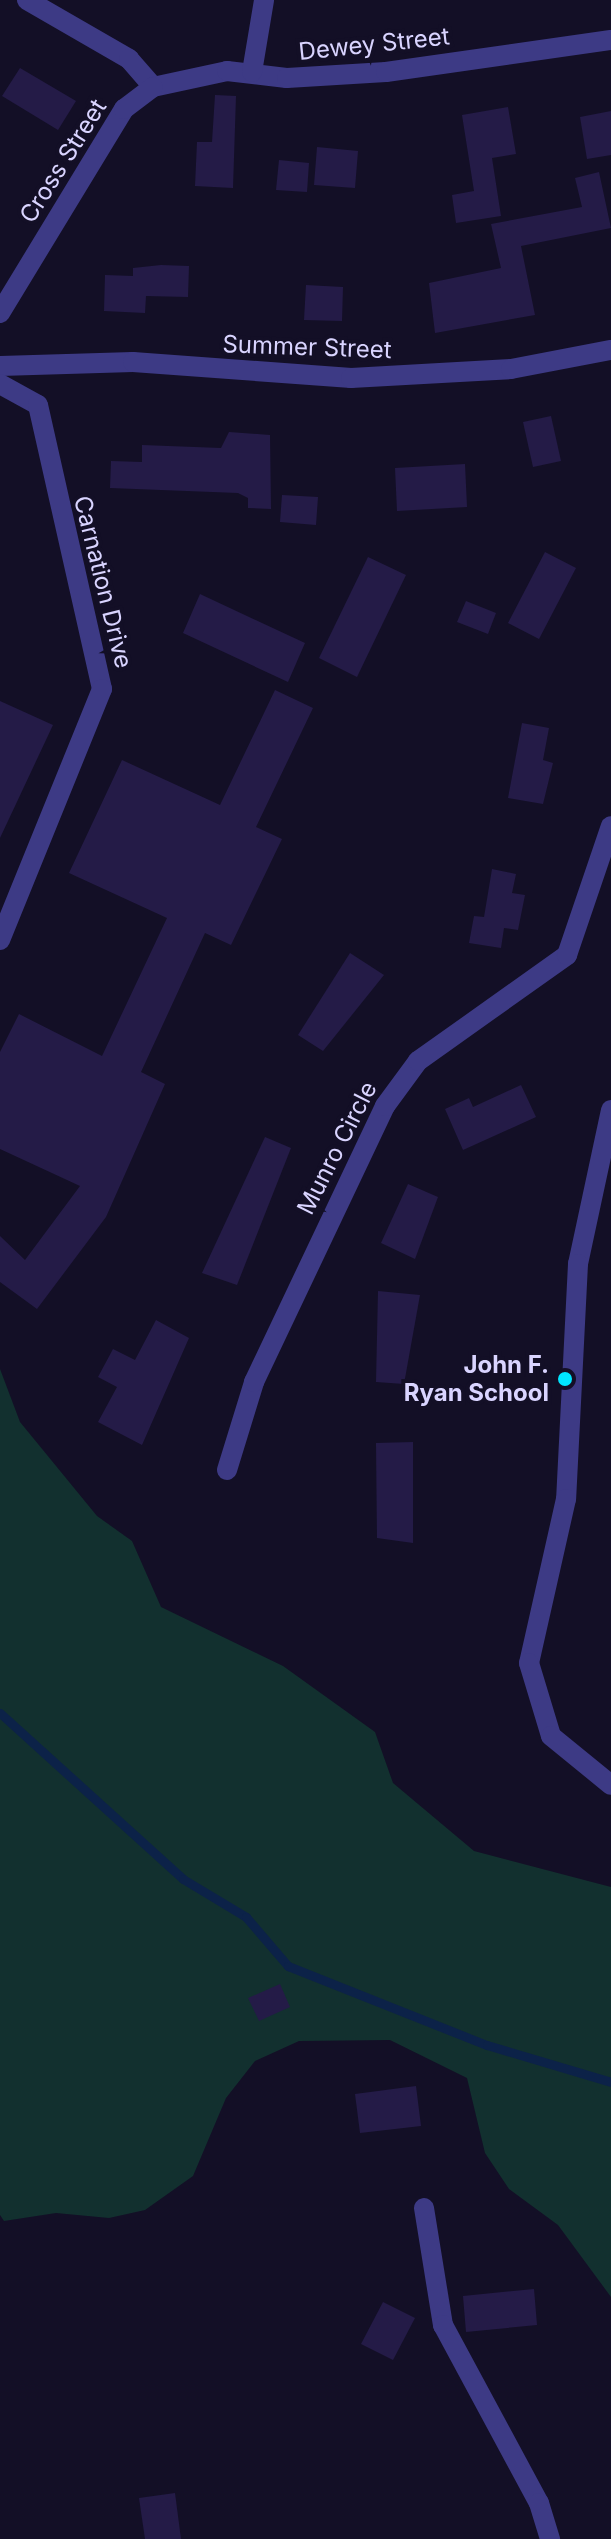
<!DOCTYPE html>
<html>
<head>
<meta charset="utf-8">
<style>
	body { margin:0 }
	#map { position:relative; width:611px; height:2539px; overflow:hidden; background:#130f26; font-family:Inter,sans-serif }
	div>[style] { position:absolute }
	.green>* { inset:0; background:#12302f }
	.stream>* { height:9px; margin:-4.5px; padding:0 4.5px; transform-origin:4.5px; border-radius:4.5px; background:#0c2248 }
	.building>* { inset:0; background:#241b47 }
	.minor>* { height:20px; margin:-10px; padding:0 10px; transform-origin:10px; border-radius:10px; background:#3d3a85 }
	.dots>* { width:22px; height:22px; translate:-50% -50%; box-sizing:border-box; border:4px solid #130f26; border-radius:50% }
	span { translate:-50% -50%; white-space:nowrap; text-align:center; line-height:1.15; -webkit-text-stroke:8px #130f26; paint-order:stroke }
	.street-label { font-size:24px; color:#d9d4ff }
	.poi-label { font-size:24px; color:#d9d4ff; font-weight:700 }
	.right { translate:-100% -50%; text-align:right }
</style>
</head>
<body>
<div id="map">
	<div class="green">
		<i style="clip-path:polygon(0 1369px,20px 1422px,97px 1516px,132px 1541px,161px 1607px,283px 1666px,375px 1732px,393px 1783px,474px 1851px,611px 1887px,611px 2297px,558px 2225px,509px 2189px,485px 2153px,467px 2078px,390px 2040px,299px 2041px,255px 2061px,226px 2098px,193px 2176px,145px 2210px,109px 2218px,56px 2213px,4px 2221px,0 2215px)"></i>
	</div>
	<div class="stream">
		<i style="left:0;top:1713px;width:247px;rotate:42.2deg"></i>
		<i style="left:183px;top:1879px;width:74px;rotate:31.1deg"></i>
		<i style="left:246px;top:1917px;width:65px;rotate:49.4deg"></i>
		<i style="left:288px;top:1966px;width:214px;rotate:21.7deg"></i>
		<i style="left:487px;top:2045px;width:129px;rotate:16.6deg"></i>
	</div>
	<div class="building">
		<i style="clip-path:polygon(20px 68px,76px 101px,58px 130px,2px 96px)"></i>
		<i style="clip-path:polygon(215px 95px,236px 96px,233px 188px,195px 186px,197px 142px,212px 142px)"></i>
		<i style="clip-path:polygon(508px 107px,516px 154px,492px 158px,501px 216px,456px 223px,452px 195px,474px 191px,462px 115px)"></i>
		<i style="clip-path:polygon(611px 111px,611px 155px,587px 159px,580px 117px)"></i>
		<i style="clip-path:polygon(317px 147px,358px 151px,355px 188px,314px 185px)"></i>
		<i style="clip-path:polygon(279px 160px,309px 163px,307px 192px,276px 190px)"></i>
		<i style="clip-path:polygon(599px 172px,611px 228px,521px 246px,535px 315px,435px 333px,429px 283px,501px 268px,491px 224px,582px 207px,575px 178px)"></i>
		<i style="clip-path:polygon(161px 265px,189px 266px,188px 297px,146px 296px,145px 313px,104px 311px,105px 275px,133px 276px,133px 268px)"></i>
		<i style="clip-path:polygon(306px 285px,343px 287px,342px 321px,304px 320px)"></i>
		<i style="clip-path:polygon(551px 416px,561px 461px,533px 467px,523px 422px)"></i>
		<i style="clip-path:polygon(229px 432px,270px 435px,271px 509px,248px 508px,248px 498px,238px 493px,110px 488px,111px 461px,142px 462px,142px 445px,221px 448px)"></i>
		<i style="clip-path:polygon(465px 464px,467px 507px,397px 511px,395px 468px)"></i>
		<i style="clip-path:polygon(282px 495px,318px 497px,316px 525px,280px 522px)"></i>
		<i style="clip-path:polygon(545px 552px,576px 568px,539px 639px,508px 623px)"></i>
		<i style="clip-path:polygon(368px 557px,406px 575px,357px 677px,319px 658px)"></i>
		<i style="clip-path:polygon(200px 594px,305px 643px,288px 682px,183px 633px)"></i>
		<i style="clip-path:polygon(466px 601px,496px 613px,488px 634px,457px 622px)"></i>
		<i style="clip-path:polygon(275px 690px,313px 708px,256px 827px,282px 839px,231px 945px,205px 933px,141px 1072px,165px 1084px,106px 1217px,37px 1309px,0 1282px,0 1236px,25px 1260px,80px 1186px,0 1149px,0 1052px,19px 1014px,102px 1056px,167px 918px,69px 873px,122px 760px,220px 805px)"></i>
		<i style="clip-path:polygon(0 701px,53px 725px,0 838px)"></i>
		<i style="clip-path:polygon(522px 723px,549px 728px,543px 760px,553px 763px,543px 804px,508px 798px)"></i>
		<i style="clip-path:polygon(492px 869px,516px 874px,512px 893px,525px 895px,518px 930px,504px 928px,501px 948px,469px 943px,474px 916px,484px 917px)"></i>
		<i style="clip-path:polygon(350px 953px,384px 975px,323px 1051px,298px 1035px)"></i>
		<i style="clip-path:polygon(521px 1085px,536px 1117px,463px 1150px,445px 1109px,469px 1098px,473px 1107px)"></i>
		<i style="clip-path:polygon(265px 1137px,291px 1148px,237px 1285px,202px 1273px)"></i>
		<i style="clip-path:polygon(408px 1184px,438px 1197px,415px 1259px,381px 1243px)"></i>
		<i style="clip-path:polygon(378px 1291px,420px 1295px,404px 1384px,376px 1382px)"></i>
		<i style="clip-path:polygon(156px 1320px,189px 1338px,142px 1445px,98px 1422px,117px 1387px,98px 1377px,113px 1349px,135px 1360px)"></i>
		<i style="clip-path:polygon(413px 1442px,413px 1543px,377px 1538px,376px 1443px)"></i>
		<i style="clip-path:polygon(280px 1984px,290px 2007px,259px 2021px,248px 1998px)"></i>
		<i style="clip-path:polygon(416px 2086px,421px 2126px,360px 2133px,355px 2094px)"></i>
		<i style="clip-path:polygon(534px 2289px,537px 2325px,466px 2332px,463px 2296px)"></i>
		<i style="clip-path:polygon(383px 2302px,415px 2318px,393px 2360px,361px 2344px)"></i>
		<i style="clip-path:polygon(175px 2493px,181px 2539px,145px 2539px,139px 2498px)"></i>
	</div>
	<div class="minor">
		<i style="left:27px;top:0;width:118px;rotate:30deg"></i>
		<i style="left:129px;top:59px;width:37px;rotate:49deg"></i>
		<i style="left:153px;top:87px;width:76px;rotate:-12.2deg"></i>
		<i style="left:227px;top:71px;width:60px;rotate:6.7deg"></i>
		<i style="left:287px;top:78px;width:99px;rotate:-3.5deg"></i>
		<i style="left:386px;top:72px;width:227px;rotate:-8.1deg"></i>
		<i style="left:252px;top:72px;width:73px;rotate:-80.5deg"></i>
		<i style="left:0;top:313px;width:239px;rotate:-58.7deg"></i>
		<i style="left:124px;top:109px;width:36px;rotate:-37deg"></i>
		<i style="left:0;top:366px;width:133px;rotate:-1.7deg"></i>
		<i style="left:133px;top:362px;width:219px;rotate:4.2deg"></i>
		<i style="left:351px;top:378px;width:160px;rotate:-3.2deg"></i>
		<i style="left:511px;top:369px;width:102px;rotate:-10.8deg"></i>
		<i style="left:0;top:384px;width:43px;rotate:28.9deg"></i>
		<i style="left:38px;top:405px;width:291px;rotate:77.3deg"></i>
		<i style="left:102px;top:689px;width:271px;rotate:112.1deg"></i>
		<i style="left:611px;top:1110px;width:157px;rotate:102.1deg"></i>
		<i style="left:578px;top:1264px;width:235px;rotate:92.9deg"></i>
		<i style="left:566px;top:1499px;width:168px;rotate:102.7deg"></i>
		<i style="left:529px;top:1663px;width:76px;rotate:73.2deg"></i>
		<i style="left:551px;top:1736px;width:77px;rotate:39.2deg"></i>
		<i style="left:227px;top:1470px;width:92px;rotate:-72.9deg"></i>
		<i style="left:254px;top:1382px;width:306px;rotate:-64.6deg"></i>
		<i style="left:385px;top:1106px;width:56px;rotate:-53.7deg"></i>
		<i style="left:418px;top:1061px;width:183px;rotate:-35.4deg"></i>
		<i style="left:567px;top:955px;width:136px;rotate:-71.2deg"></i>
		<i style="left:424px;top:2208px;width:119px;rotate:80.8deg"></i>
		<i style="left:443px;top:2325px;width:202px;rotate:61.7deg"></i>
		<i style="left:539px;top:2503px;width:38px;rotate:73deg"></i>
	</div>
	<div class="dots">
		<i style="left:565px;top:1379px;background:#00e5ff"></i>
	</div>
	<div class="street-label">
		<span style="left:374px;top:44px;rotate:-6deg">Dewey Street</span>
		<span style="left:63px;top:161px;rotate:-58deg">Cross Street</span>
		<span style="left:307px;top:347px;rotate:2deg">Summer Street</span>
		<span style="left:103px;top:582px;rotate:76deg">Carnation Drive</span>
		<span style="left:337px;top:1148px;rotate:-63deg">Munro Circle</span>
	</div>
	<div class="poi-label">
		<span class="right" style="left:549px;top:1379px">John F.<br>Ryan School</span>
	</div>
</div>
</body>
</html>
